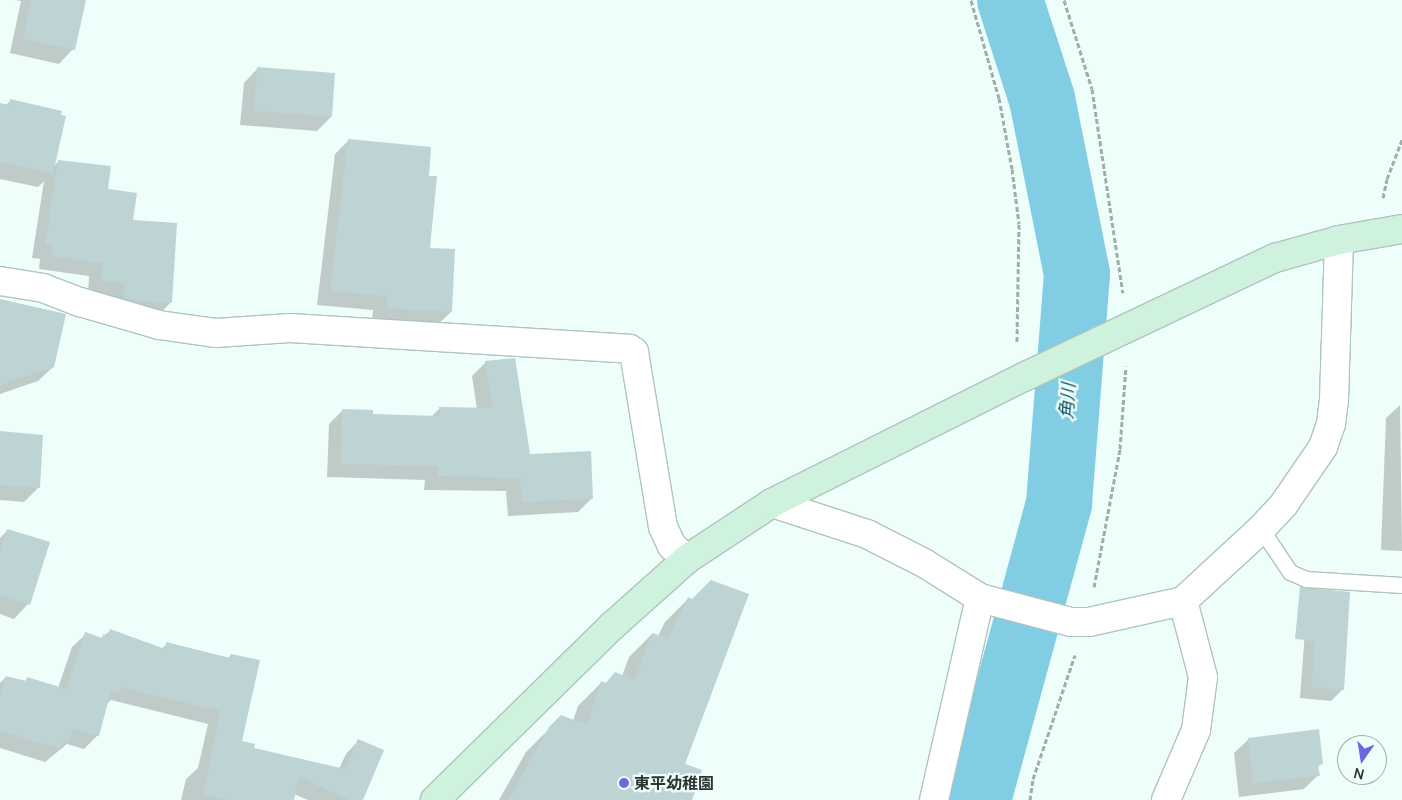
<!DOCTYPE html>
<html>
<head>
<meta charset="utf-8">
<style>
	body { margin:0 }
	#map { position:relative; width:1402px; height:800px; overflow:hidden; background:#eefefa; font-family:Manrope,"Noto Sans JP",sans-serif }
	div>[style] { position:absolute }
	.shadow>* { inset:0; background:#0003 }
	.river>* { height:66px; margin:-33px; padding:0 33px; transform-origin:33px; border-radius:33px; background:#81cee4 }
	.building>* { inset:0; background:#bed3d3 }
	.path>* { height:3px; margin-top:-1.5px; transform-origin:0; background:repeating-linear-gradient(90deg,#a1adaa 0 5px,transparent 0 7.5px) }
	.roads { filter:drop-shadow(1px 0 #b0c4be) drop-shadow(-1px 0 #b0c4be) drop-shadow(0 1px #b0c4be) drop-shadow(0 -1px #b0c4be) }
	.lane>* { height:15px; margin:-7.5px; padding:0 7.5px; transform-origin:7.5px; border-radius:7.5px; background:#fff }
	.street>* { height:28px; margin:-14px; padding:0 14px; transform-origin:14px; border-radius:14px; background:#fff }
	.secondary>* { height:28px; margin:-14px; padding:0 14px; transform-origin:14px; border-radius:14px; background:#cef2de }
	.dots>* { width:14px; height:14px; translate:-50% -50%; box-sizing:border-box; border:2px solid #eefefa; border-radius:50% }
	span { translate:-50% -50%; white-space:nowrap; text-align:center; line-height:1.15; -webkit-text-stroke:4.5px #eefefa; paint-order:stroke }
	.poi-label { font-size:16px; color:#2d3432; font-weight:700 }
	.left { translate:0 -50%; text-align:left }
	.water-label { font-size:18px; color:#0f5261; font-style:italic }
	.north { position:absolute; left:1337px; top:735px; width:50px; height:50px; box-sizing:border-box; background:#eefefa; border:1px solid #a1adaa; border-radius:50%; rotate:193deg; font-size:14px; font-weight:700; line-height:20px; text-align:center; color:#2d3432 }
	.north::after { content:''; display:block; margin:auto; width:18px; height:22px; background:#6a69e2; clip-path:polygon(50% 0,100% 100%,50% 72%,0 100%) }
</style>
</head>
<body>
<div id="map">
	<div class="shadow">
		<i style="clip-path:polygon(15px 0,84px 0,73px 49px,59px 64px,10px 53px,21px 1px)"></i>
		<i style="clip-path:polygon(258px 68px,331px 117px,317px 131px,240px 125px,244px 83px)"></i>
		<i style="clip-path:polygon(11px 100px,54px 166px,59px 161px,106px 190px,131px 221px,171px 302px,158px 316px,111px 312px,112px 296px,88px 295px,89px 276px,39px 269px,40px 259px,32px 258px,44px 181px,38px 187px,0 179px,0 104px,5px 106px)"></i>
		<i style="clip-path:polygon(349px 140px,427px 177px,429px 249px,451px 312px,436px 326px,372px 322px,373px 310px,317px 305px,335px 154px)"></i>
		<i style="clip-path:polygon(0 301px,53px 367px,38px 381px,0 394px)"></i>
		<i style="clip-path:polygon(486px 362px,529px 456px,592px 498px,578px 512px,508px 516px,506px 491px,424px 490px,425px 480px,327px 477px,329px 424px,343px 410px,371px 416px,431px 417px,440px 408px,477px 409px,472px 376px)"></i>
		<i style="clip-path:polygon(1400px 405px,1402px 551px,1381px 550px,1386px 418px)"></i>
		<i style="clip-path:polygon(0 432px,38px 488px,24px 502px,0 500px)"></i>
		<i style="clip-path:polygon(8px 530px,48px 543px,28px 604px,14px 619px,0 614px,0 538px)"></i>
		<i style="clip-path:polygon(688px 599px,684px 765px,691px 800px,499px 800px,526px 752px,550px 728px,573px 721px,578px 706px,601px 683px,605px 684px,615px 673px,622px 676px,629px 657px,652px 634px,658px 636px,665px 622px)"></i>
		<i style="clip-path:polygon(1346px 626px,1343px 689px,1331px 701px,1300px 698px,1305px 631px)"></i>
		<i style="clip-path:polygon(110px 631px,161px 649px,167px 644px,227px 659px,231px 655px,240px 742px,252px 749px,339px 769px,346px 754px,359px 740px,361px 800px,308px 800px,294px 794px,293px 800px,181px 800px,186px 779px,198px 768px,208px 724px,111px 700px,105px 706px,98px 735px,84px 749px,67px 744px,45px 762px,0 748px,0 683px,6px 677px,24px 682px,28px 678px,58px 688px,72px 647px,86px 634px,100px 639px)"></i>
		<i style="clip-path:polygon(1249px 739px,1322px 763px,1317px 768px,1318px 775px,1304px 789px,1239px 797px,1234px 753px)"></i>
	</div>
	<div class="river">
		<i style="left:978px;top:800px;width:308px;rotate:-74.7deg"></i>
		<i style="left:1059px;top:503px;width:230px;rotate:-85.5deg"></i>
		<i style="left:1077px;top:274px;width:178px;rotate:-101.3deg"></i>
		<i style="left:1042px;top:99px;width:104px;rotate:-107.9deg"></i>
	</div>
	<div class="building">
		<i style="clip-path:polygon(31px 0,86px 0,75px 50px,23px 39px)"></i>
		<i style="clip-path:polygon(257px 67px,335px 73px,332px 117px,254px 111px)"></i>
		<i style="clip-path:polygon(10px 99px,62px 111px,61px 115px,66px 116px,53px 174px,0 162px,0 103px,9px 105px)"></i>
		<i style="clip-path:polygon(348px 139px,431px 147px,429px 176px,437px 176px,430px 248px,455px 249px,452px 312px,386px 308px,387px 296px,330px 291px)"></i>
		<i style="clip-path:polygon(58px 160px,111px 166px,108px 189px,137px 193px,133px 220px,177px 223px,172px 303px,124px 299px,125px 283px,101px 281px,102px 263px,52px 256px,53px 246px,45px 245px)"></i>
		<i style="clip-path:polygon(0 299px,66px 314px,54px 367px,0 385px)"></i>
		<i style="clip-path:polygon(515px 358px,530px 454px,591px 451px,593px 499px,522px 502px,520px 478px,438px 476px,438px 466px,341px 464px,342px 409px,373px 410px,373px 414px,439px 416px,439px 407px,493px 408px,485px 361px)"></i>
		<i style="clip-path:polygon(0 431px,43px 435px,40px 488px,0 485px)"></i>
		<i style="clip-path:polygon(7px 529px,50px 542px,30px 605px,0 595px,0 552px)"></i>
		<i style="clip-path:polygon(711px 580px,749px 594px,685px 764px,702px 770px,692px 800px,508px 800px,549px 727px,561px 715px,587px 725px,601px 681px,606px 683px,615px 672px,635px 680px,652px 633px,668px 638px,688px 597px,692px 599px)"></i>
		<i style="clip-path:polygon(1300px 587px,1350px 592px,1344px 690px,1311px 687px,1315px 641px,1295px 639px)"></i>
		<i style="clip-path:polygon(110px 629px,165px 649px,166px 642px,230px 658px,231px 654px,260px 660px,242px 741px,255px 744px,254px 748px,345px 769px,358px 739px,384px 750px,363px 800px,350px 800px,299px 777px,294px 800px,226px 800px,203px 795px,220px 711px,121px 687px,119px 694px,111px 691px,99px 736px,73px 729px,68px 744px,62px 742px,60px 749px,0 731px,0 695px,6px 676px,26px 681px,27px 677px,66px 689px,85px 632px,102px 638px,103px 634px,108px 636px)"></i>
		<i style="clip-path:polygon(1319px 729px,1323px 764px,1318px 765px,1320px 776px,1253px 783px,1248px 738px)"></i>
	</div>
	<div class="path">
		<i style="left:971px;top:0;width:102px;rotate:74.1deg"></i>
		<i style="left:999px;top:98px;width:72px;rotate:79.6deg"></i>
		<i style="left:1012px;top:169px;width:55px;rotate:82.7deg"></i>
		<i style="left:1019px;top:224px;width:119px;rotate:91deg"></i>
		<i style="left:1064px;top:0;width:93px;rotate:72.5deg"></i>
		<i style="left:1092px;top:89px;width:206px;rotate:81.4deg"></i>
		<i style="left:1383px;top:198px;width:19px;rotate:-78deg"></i>
		<i style="left:1387px;top:179px;width:42px;rotate:-69deg"></i>
		<i style="left:1094px;top:587px;width:140px;rotate:-79.3deg"></i>
		<i style="left:1120px;top:449px;width:83px;rotate:-85.9deg"></i>
		<i style="left:1030px;top:800px;width:21px;rotate:-82deg"></i>
		<i style="left:1033px;top:779px;width:131px;rotate:-71.3deg"></i>
	</div>
	<div class="roads">
		<div class="lane">
			<i style="left:1261px;top:529px;width:52px;rotate:56deg"></i>
			<i style="left:1290px;top:572px;width:17px;rotate:24deg"></i>
			<i style="left:1306px;top:579px;width:96px;rotate:3.6deg"></i>
		</div>
		<div class="street">
			<i style="left:0;top:281px;width:44px;rotate:9.2deg"></i>
			<i style="left:43px;top:288px;width:40px;rotate:21deg"></i>
			<i style="left:80px;top:302px;width:82px;rotate:16.2deg"></i>
			<i style="left:159px;top:325px;width:58px;rotate:8deg"></i>
			<i style="left:216px;top:333px;width:74px;rotate:-3.9deg"></i>
			<i style="left:290px;top:328px;width:340px;rotate:3.5deg"></i>
			<i style="left:629px;top:349px;width:6px;rotate:31deg"></i>
			<i style="left:634px;top:352px;width:177px;rotate:80.6deg"></i>
			<i style="left:663px;top:527px;width:21px;rotate:65deg"></i>
			<i style="left:672px;top:546px;width:20px;rotate:41deg"></i>
			<i style="left:772px;top:503px;width:100px;rotate:18.1deg"></i>
			<i style="left:867px;top:534px;width:64px;rotate:27deg"></i>
			<i style="left:924px;top:563px;width:66px;rotate:32deg"></i>
			<i style="left:980px;top:598px;width:94px;rotate:14.8deg"></i>
			<i style="left:1071px;top:622px;width:18px"></i>
			<i style="left:1089px;top:622px;width:96px;rotate:-12.6deg"></i>
			<i style="left:1183px;top:601px;width:106px;rotate:-42.7deg"></i>
			<i style="left:1261px;top:529px;width:34px;rotate:-47deg"></i>
			<i style="left:1284px;top:504px;width:69px;rotate:-55.6deg"></i>
			<i style="left:1323px;top:447px;width:24px;rotate:-71deg"></i>
			<i style="left:1331px;top:424px;width:24px;rotate:-83deg"></i>
			<i style="left:1334px;top:400px;width:160px;rotate:-88.2deg"></i>
			<i style="left:934px;top:800px;width:207px;rotate:-77.2deg"></i>
			<i style="left:1166px;top:800px;width:76px;rotate:-66.8deg"></i>
			<i style="left:1196px;top:730px;width:53px;rotate:-82.5deg"></i>
			<i style="left:1203px;top:677px;width:79px;rotate:-104.7deg"></i>
		</div>
		<div class="secondary">
			<i style="left:435px;top:800px;width:247px;rotate:-44.5deg"></i>
			<i style="left:611px;top:627px;width:102px;rotate:-41.8deg"></i>
			<i style="left:687px;top:559px;width:102px;rotate:-33.4deg"></i>
			<i style="left:772px;top:503px;width:284px;rotate:-26.6deg"></i>
			<i style="left:1026px;top:376px;width:276px;rotate:-25.4deg"></i>
			<i style="left:1275px;top:258px;width:66px;rotate:-15.7deg"></i>
			<i style="left:1339px;top:240px;width:64px;rotate:-9.9deg"></i>
		</div>
	</div>
	<div class="dots">
		<i style="left:624px;top:783px;background:#6a69e2"></i>
	</div>
	<div class="poi-label">
		<span class="left" style="left:634px;top:783px">東平幼稚園</span>
	</div>
	<div class="water-label">
		<span style="left:1067px;top:401px;rotate:-86deg">角川</span>
	</div>
	<div class="north">N</div>
</div>
</body>
</html>
